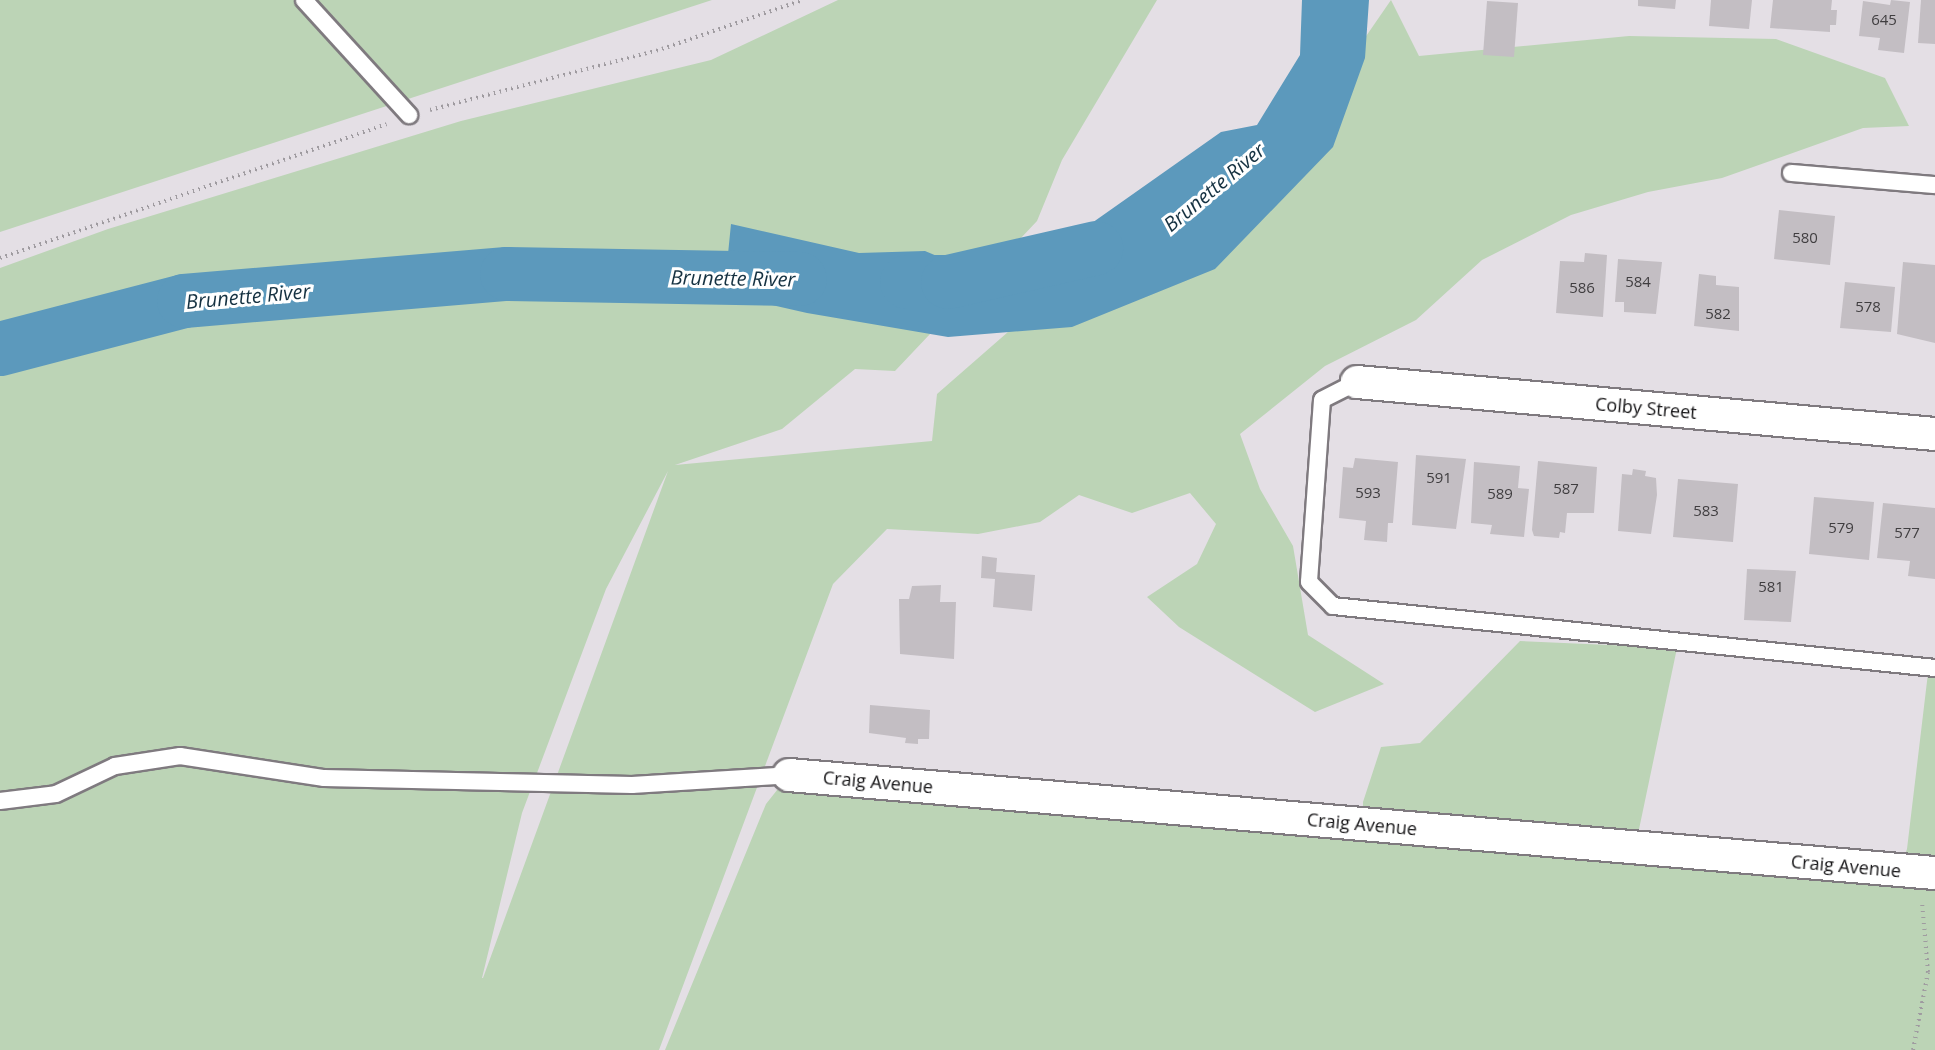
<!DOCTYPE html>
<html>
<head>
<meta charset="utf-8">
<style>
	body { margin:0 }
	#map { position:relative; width:1935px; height:1050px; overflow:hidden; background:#e4dfe5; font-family:"Open Sans",sans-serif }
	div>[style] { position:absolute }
	.green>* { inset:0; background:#bcd4b6 }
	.water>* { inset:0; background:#5c99bc }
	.river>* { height:54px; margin:-27px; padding:0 27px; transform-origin:27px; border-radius:27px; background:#5c99bc }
	.building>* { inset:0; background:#c3bec3 }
	.path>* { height:4px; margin-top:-2px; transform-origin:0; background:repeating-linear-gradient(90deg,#9f9ba0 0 1.5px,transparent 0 6px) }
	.roads { filter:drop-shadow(2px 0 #7f7a7f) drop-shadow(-2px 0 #7f7a7f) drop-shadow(0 2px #7f7a7f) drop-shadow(0 -2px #7f7a7f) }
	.service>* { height:16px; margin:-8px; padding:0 8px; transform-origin:8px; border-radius:8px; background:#fff }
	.minor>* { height:32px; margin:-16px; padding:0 16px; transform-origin:16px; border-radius:16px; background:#fff }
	span { translate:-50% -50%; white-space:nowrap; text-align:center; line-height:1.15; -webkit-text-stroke:6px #fff; paint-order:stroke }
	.number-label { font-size:15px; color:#403e40 }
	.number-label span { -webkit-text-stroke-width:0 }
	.street-label { font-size:18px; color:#141315 }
	.water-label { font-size:20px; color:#153141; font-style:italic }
</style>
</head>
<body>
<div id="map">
	<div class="green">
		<i style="clip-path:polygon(0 0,712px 0,0 232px)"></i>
		<i style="clip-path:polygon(evenodd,838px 0,1157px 0,1062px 160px,1037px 221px,895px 371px,855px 369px,782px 429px,675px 465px,932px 441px,937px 394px,1079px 270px,1309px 119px,1391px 0,1419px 56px,1629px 36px,1776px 39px,1885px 78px,1909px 126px,1863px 128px,1722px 178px,1648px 192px,1571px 215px,1482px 260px,1416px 320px,1325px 366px,1240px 434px,1260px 489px,1293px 546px,1308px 635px,1384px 684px,1315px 712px,1179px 627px,1147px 597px,1197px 564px,1216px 524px,1190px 493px,1132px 513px,1079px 495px,1040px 522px,978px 534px,887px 529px,833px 584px,659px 1050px,0 1050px,0 268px,108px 229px,461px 121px,711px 60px,838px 0,668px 471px,483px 978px,482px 978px,522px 813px,606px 589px,668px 471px)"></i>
		<i style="clip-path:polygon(1520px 641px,1677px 648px,1633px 858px,1896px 880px,1907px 849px,1928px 673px,1935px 673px,1935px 1050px,665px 1050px,766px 804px,789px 775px,1363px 841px,1363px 802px,1381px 747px,1420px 743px)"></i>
	</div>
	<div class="water">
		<i style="clip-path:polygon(1302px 0,1369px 0,1365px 58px,1333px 147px,1215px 269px,1072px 327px,948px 337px,807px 313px,724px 294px,731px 224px,859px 253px,925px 251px,994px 280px,1055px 249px,1221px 132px,1257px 125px,1300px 55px)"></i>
	</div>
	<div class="river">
		<i style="left:907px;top:282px;width:41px"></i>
		<i style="left:948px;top:282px;width:152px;rotate:-12.9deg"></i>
		<i style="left:0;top:349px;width:190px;rotate:-14.6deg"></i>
		<i style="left:184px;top:301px;width:324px;rotate:-4.8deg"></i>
		<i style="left:507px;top:274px;width:293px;rotate:1deg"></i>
	</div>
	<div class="building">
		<i style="clip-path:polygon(1638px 0,1676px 0,1675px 9px,1638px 6px)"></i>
		<i style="clip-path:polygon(1711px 0,1752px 0,1749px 29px,1709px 26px)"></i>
		<i style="clip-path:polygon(1773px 0,1832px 0,1831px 10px,1837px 10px,1836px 25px,1830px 25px,1830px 32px,1770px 28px)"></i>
		<i style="clip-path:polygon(1891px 0,1910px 2px,1904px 53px,1878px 50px,1880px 38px,1859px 36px,1863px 1px,1890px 5px)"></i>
		<i style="clip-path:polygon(1921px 0,1935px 0,1935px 44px,1918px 43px)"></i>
		<i style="clip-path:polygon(1487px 1px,1518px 3px,1514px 57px,1483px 55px)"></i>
		<i style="clip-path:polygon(1779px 210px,1835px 216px,1830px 265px,1774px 259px)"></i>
		<i style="clip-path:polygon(1585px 253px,1607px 255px,1603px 317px,1556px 313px,1560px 261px,1584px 262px)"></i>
		<i style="clip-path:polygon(1618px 259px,1662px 262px,1656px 314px,1624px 312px,1624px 302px,1615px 302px)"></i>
		<i style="clip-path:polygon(1903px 262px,1935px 265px,1935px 343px,1897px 334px)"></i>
		<i style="clip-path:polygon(1699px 274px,1716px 276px,1716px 285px,1739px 287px,1739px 331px,1694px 326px)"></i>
		<i style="clip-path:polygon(1845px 282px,1895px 287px,1891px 332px,1840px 328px)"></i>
		<i style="clip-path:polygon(1416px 455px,1466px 459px,1456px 529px,1412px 525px)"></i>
		<i style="clip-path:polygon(1355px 458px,1398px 462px,1393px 523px,1388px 523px,1387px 542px,1364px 540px,1366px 521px,1339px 518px,1343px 467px,1353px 468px)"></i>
		<i style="clip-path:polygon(1538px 461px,1597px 467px,1594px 513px,1567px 513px,1565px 533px,1560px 532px,1559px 538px,1534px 536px,1532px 530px)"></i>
		<i style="clip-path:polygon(1474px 462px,1520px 466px,1518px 488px,1529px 489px,1524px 537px,1490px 534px,1492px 525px,1471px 523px)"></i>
		<i style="clip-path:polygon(1633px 469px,1646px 471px,1645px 476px,1656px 478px,1657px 495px,1651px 534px,1618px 531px,1622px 474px,1632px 475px)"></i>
		<i style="clip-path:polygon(1678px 479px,1738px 484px,1733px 542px,1673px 537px)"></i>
		<i style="clip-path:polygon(1814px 497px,1874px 502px,1869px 560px,1809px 554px)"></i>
		<i style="clip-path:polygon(1883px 503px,1935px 508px,1935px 579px,1908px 576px,1910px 561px,1877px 558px)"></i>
		<i style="clip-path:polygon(982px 556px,997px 558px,996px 572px,1035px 575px,1032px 611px,993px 607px,995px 579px,981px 578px)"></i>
		<i style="clip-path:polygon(1747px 569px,1796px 571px,1791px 622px,1744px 620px)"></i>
		<i style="clip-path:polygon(941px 585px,940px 602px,956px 602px,954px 659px,900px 654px,899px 599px,909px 599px,912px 586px)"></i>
		<i style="clip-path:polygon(870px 705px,930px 710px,929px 739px,918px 739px,918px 744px,905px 743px,906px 738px,869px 733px)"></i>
	</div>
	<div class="path">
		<i style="left:430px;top:110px;width:240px;rotate:-14.7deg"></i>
		<i style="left:662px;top:49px;width:149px;rotate:-19.2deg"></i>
		<i style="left:0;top:258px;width:409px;rotate:-19.1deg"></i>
		<i style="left:1913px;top:1050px;width:79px;rotate:-79.1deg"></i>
		<i style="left:1928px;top:972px;width:70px;rotate:-94.9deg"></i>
	</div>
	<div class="roads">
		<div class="service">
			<i style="left:304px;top:0;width:156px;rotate:47.6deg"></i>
			<i style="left:1791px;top:173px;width:144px;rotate:4.8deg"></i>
			<i style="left:1357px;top:382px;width:39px;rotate:153deg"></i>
			<i style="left:1322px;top:400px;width:182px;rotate:94.1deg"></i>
			<i style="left:1309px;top:582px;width:34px;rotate:45deg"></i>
			<i style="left:1333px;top:606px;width:605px;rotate:5.88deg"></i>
			<i style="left:0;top:801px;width:56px;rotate:-7.1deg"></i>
			<i style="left:56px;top:794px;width:65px;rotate:-25.4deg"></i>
			<i style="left:115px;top:766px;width:66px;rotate:-8.7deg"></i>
			<i style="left:180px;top:756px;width:146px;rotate:8.7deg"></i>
			<i style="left:324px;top:778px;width:308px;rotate:1.3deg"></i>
			<i style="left:632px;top:785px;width:157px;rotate:-3.6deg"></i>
		</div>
		<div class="minor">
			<i style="left:1357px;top:382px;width:580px;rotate:5.14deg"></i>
			<i style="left:789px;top:775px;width:1150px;rotate:4.89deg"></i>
		</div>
	</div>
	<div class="number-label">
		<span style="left:1884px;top:20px">645</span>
		<span style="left:1805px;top:238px">580</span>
		<span style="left:1638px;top:282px">584</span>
		<span style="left:1582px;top:288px">586</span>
		<span style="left:1868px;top:307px">578</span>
		<span style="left:1718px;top:314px">582</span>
		<span style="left:1439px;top:478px">591</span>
		<span style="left:1566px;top:489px">587</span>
		<span style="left:1368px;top:493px">593</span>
		<span style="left:1500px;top:494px">589</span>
		<span style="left:1706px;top:511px">583</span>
		<span style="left:1841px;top:528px">579</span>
		<span style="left:1907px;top:533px">577</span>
		<span style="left:1771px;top:587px">581</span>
	</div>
	<div class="street-label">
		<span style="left:1646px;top:408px;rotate:5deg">Colby Street</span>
		<span style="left:878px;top:782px;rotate:5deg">Craig Avenue</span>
		<span style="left:1362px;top:824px;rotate:5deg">Craig Avenue</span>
		<span style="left:1846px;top:866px;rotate:5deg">Craig Avenue</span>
	</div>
	<div class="water-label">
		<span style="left:1214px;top:187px;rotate:-40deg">Brunette River</span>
		<span style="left:733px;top:278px;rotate:1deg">Brunette River</span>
		<span style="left:248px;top:296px;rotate:-5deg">Brunette River</span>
	</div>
</div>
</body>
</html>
